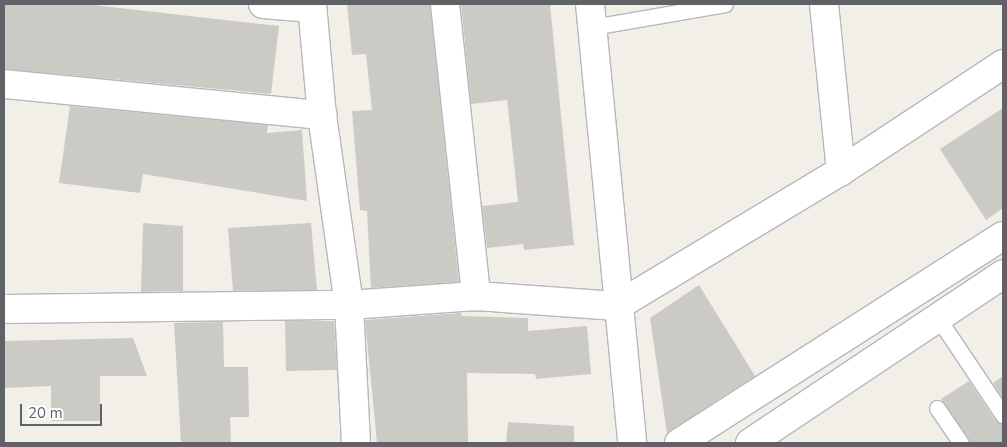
<!DOCTYPE html>
<html>
<head>
<meta charset="utf-8">
<style>
	body { margin:0 }
	#map { position:relative; width:1007px; height:447px; overflow:hidden; background:#f1efe8; font-family:"Nunito Sans",sans-serif }
	div>[style] { position:absolute }
	.building>* { inset:0; background:#cccac5 }
	.roads { filter:drop-shadow(1px 0 #b5b8bc) drop-shadow(-1px 0 #b5b8bc) drop-shadow(0 1px #b5b8bc) drop-shadow(0 -1px #b5b8bc) }
	.service>* { height:15px; margin:-7.5px; padding:0 7.5px; transform-origin:7.5px; border-radius:7.5px; background:#fff }
	.minor>* { height:28px; margin:-14px; padding:0 14px; transform-origin:14px; border-radius:14px; background:#fff }
	.tertiary>* { height:28px; margin:-14px; padding:0 14px; transform-origin:14px; border-radius:14px; background:#fff }
	span { translate:-50% -50%; white-space:nowrap; text-align:center; line-height:1.15; -webkit-text-stroke:4.5px #fff; paint-order:stroke }
	.frame { position:absolute; inset:0; border:5px solid #5f6368; pointer-events:none }
	.scale { position:absolute; left:20px; top:404px; width:82px; height:22px; box-sizing:border-box; border:2px solid #5f6368; border-top:0; padding-left:6px; font-size:15px; line-height:18px; white-space:nowrap; color:#5f6368; -webkit-text-stroke:4px #fff; paint-order:stroke }
</style>
</head>
<body>
<div id="map">
	<div class="building">
		<i style="clip-path:polygon(4px 4px,84px 4px,279px 26px,271px 94px,4px 69px)"></i>
		<i style="clip-path:polygon(347px 4px,430px 4px,459px 282px,371px 288px,367px 211px,360px 210px,352px 111px,372px 110px,366px 54px,352px 55px)"></i>
		<i style="clip-path:polygon(461px 4px,550px 4px,574px 245px,524px 250px,523px 244px,487px 248px,482px 206px,518px 202px,511px 135px,507px 100px,471px 104px)"></i>
		<i style="clip-path:polygon(70px 106px,268px 125px,267px 133px,302px 130px,307px 201px,143px 174px,140px 193px,59px 183px)"></i>
		<i style="clip-path:polygon(1003px 108px,1003px 208px,986px 220px,940px 149px)"></i>
		<i style="clip-path:polygon(143px 223px,183px 226px,183px 291px,141px 292px)"></i>
		<i style="clip-path:polygon(311px 223px,317px 290px,233px 291px,228px 228px)"></i>
		<i style="clip-path:polygon(699px 285px,755px 376px,667px 433px,650px 318px)"></i>
		<i style="clip-path:polygon(461px 313px,462px 316px,528px 318px,528px 331px,587px 326px,591px 374px,536px 379px,535px 374px,467px 373px,468px 443px,377px 443px,365px 320px)"></i>
		<i style="clip-path:polygon(285px 321px,334px 321px,337px 370px,286px 371px)"></i>
		<i style="clip-path:polygon(223px 322px,224px 367px,248px 367px,249px 417px,230px 417px,231px 443px,181px 443px,174px 323px)"></i>
		<i style="clip-path:polygon(133px 338px,147px 376px,100px 376px,100px 421px,51px 421px,51px 386px,4px 388px,4px 341px)"></i>
		<i style="clip-path:polygon(1003px 376px,1003px 399px,993px 383px)"></i>
		<i style="clip-path:polygon(969px 381px,995px 420px,1003px 424px,1003px 443px,970px 443px,941px 399px)"></i>
		<i style="clip-path:polygon(508px 422px,574px 426px,574px 443px,506px 443px)"></i>
	</div>
	<div class="roads">
		<div class="service">
			<i style="left:592px;top:27px;width:135px;rotate:-9.8deg"></i>
			<i style="left:938px;top:318px;width:117px;rotate:56.2deg"></i>
			<i style="left:937px;top:408px;width:42px;rotate:55.6deg"></i>
		</div>
		<div class="minor">
			<i style="left:263px;top:4px;width:49px;rotate:4.7deg"></i>
			<i style="left:312px;top:4px;width:111px;rotate:84.9deg"></i>
			<i style="left:322px;top:115px;width:192px;rotate:81.9deg"></i>
			<i style="left:349px;top:305px;width:138px;rotate:87.1deg"></i>
			<i style="left:445px;top:4px;width:294px;rotate:83.9deg"></i>
			<i style="left:590px;top:4px;width:441px;rotate:84.5deg"></i>
			<i style="left:824px;top:4px;width:168px;rotate:84.2deg"></i>
			<i style="left:4px;top:84px;width:320px;rotate:5.6deg"></i>
			<i style="left:4px;top:309px;width:345px;rotate:-0.7deg"></i>
			<i style="left:349px;top:305px;width:127px;rotate:-4.1deg"></i>
			<i style="left:476px;top:296px;width:141px;rotate:4.1deg"></i>
			<i style="left:617px;top:306px;width:262px;rotate:-31.1deg"></i>
			<i style="left:841px;top:171px;width:194px;rotate:-33.4deg"></i>
		</div>
		<div class="tertiary">
			<i style="left:679px;top:443px;width:384px;rotate:-32.6deg"></i>
			<i style="left:750px;top:443px;width:304px;rotate:-33.7deg"></i>
		</div>
	</div>
	<div class="frame"></div>
	<div class="scale">20 m</div>
</div>
</body>
</html>
